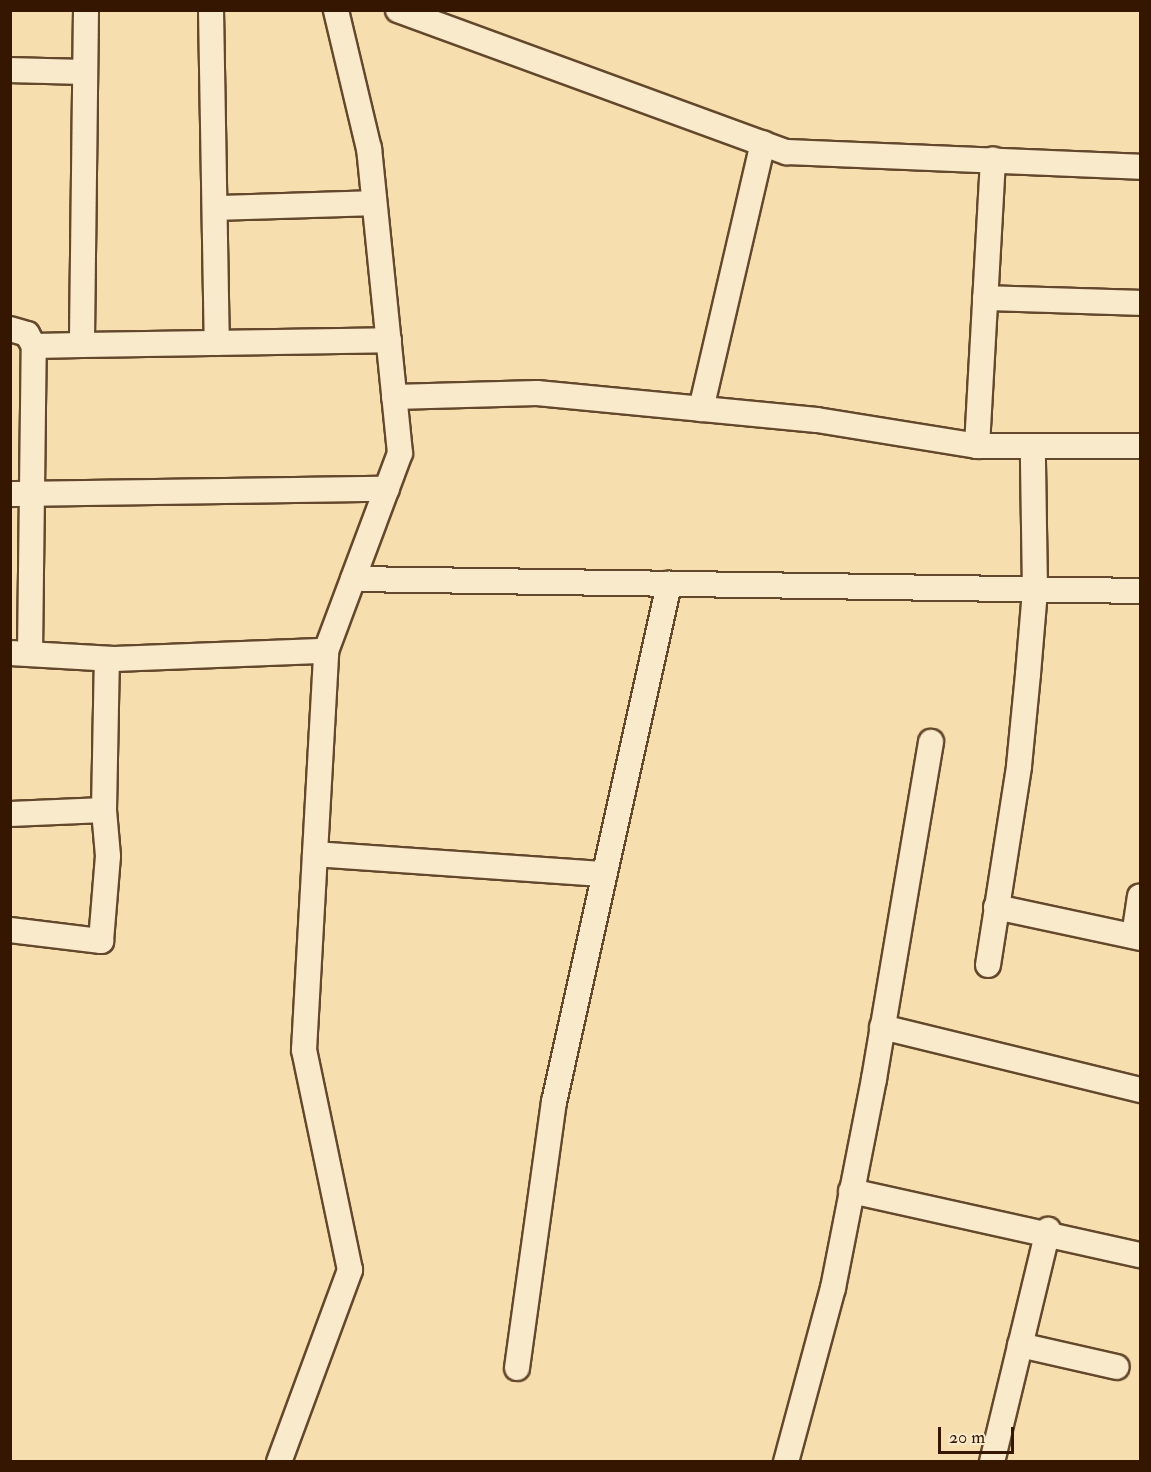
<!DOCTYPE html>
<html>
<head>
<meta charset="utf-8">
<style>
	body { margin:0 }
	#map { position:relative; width:1151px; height:1472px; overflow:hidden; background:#f6deaf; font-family:"IM FELL Double Pica",serif }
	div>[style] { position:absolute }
	.roads { filter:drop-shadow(2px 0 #64482c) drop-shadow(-2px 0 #64482c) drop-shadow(0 2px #64482c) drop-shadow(0 -2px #64482c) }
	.street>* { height:24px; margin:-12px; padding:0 12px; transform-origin:12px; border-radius:12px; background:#f9eacb }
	span { translate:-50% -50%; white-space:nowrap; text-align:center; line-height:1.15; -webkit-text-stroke:4.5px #f9eacb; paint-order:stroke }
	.frame { position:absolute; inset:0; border:12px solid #341601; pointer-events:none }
	.scale { position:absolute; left:938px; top:1427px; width:76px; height:27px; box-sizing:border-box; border:3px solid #341601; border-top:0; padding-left:8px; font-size:18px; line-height:21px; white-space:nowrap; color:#341601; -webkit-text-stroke:4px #f9eacb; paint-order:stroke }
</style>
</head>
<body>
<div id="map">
	<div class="roads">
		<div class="street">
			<i style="left:86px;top:10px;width:335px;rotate:90.7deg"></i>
			<i style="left:82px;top:345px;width:307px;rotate:-0.9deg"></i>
			<i style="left:211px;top:10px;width:333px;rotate:89deg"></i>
			<i style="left:398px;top:10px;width:414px;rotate:20.1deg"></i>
			<i style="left:787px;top:152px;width:353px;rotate:2.4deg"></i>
			<i style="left:10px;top:70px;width:72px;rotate:1.6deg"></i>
			<i style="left:217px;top:208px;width:157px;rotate:-1.8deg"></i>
			<i style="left:985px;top:298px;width:155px;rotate:1.8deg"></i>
			<i style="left:10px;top:329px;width:18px;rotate:16deg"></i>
			<i style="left:27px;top:334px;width:14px;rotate:60deg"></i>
			<i style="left:394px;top:397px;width:143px;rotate:-1.6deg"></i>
			<i style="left:537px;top:393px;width:281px;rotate:5.5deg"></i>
			<i style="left:817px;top:420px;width:162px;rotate:9.2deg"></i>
			<i style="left:977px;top:446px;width:163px"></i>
			<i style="left:701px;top:409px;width:273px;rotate:-76.9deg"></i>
			<i style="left:977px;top:446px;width:287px;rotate:-86.8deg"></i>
			<i style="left:10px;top:494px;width:377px;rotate:-0.8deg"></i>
			<i style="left:353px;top:579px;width:787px;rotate:0.87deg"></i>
			<i style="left:10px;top:653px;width:104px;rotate:3.3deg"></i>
			<i style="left:114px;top:659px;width:212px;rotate:-2.2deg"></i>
			<i style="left:30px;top:653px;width:307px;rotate:-89.3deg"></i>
			<i style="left:34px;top:346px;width:48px;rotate:-1.2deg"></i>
			<i style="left:10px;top:814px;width:94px;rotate:-2.4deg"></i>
			<i style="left:315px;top:854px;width:290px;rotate:4deg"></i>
			<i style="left:996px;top:907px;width:147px;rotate:12.1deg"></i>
			<i style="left:10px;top:930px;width:92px;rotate:6.9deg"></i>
			<i style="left:101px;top:941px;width:85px;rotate:-85.3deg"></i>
			<i style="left:108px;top:856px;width:46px;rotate:-95deg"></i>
			<i style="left:104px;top:810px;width:151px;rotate:-88.9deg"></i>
			<i style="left:1134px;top:936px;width:40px;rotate:-81.5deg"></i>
			<i style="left:988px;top:965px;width:201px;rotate:-81.1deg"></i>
			<i style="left:1019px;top:766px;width:92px;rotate:-84.4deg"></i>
			<i style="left:1028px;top:674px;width:84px;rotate:-85.2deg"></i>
			<i style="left:1035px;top:590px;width:131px;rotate:-90.9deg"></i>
			<i style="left:882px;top:1027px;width:266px;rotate:13.7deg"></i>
			<i style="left:851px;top:1191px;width:296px;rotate:12.5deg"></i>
			<i style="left:1020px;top:1345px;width:99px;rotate:12.8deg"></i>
			<i style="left:517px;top:1368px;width:269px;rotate:-82.1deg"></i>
			<i style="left:554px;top:1102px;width:531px;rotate:-77.48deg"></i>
			<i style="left:279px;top:1462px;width:205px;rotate:-69.7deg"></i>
			<i style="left:350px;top:1270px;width:225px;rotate:-101.8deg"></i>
			<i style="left:304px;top:1050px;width:400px;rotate:-86.8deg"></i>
			<i style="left:326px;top:651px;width:211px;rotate:-69.5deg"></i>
			<i style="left:400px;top:453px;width:306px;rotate:-95.8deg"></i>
			<i style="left:369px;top:149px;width:143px;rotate:-103.4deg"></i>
			<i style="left:786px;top:1462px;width:180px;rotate:-74.9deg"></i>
			<i style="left:833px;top:1288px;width:213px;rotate:-78.9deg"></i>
			<i style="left:874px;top:1079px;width:342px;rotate:-80.4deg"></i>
			<i style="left:992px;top:1462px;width:239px;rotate:-76.4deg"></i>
		</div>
	</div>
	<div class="frame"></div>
	<div class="scale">20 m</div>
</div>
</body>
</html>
